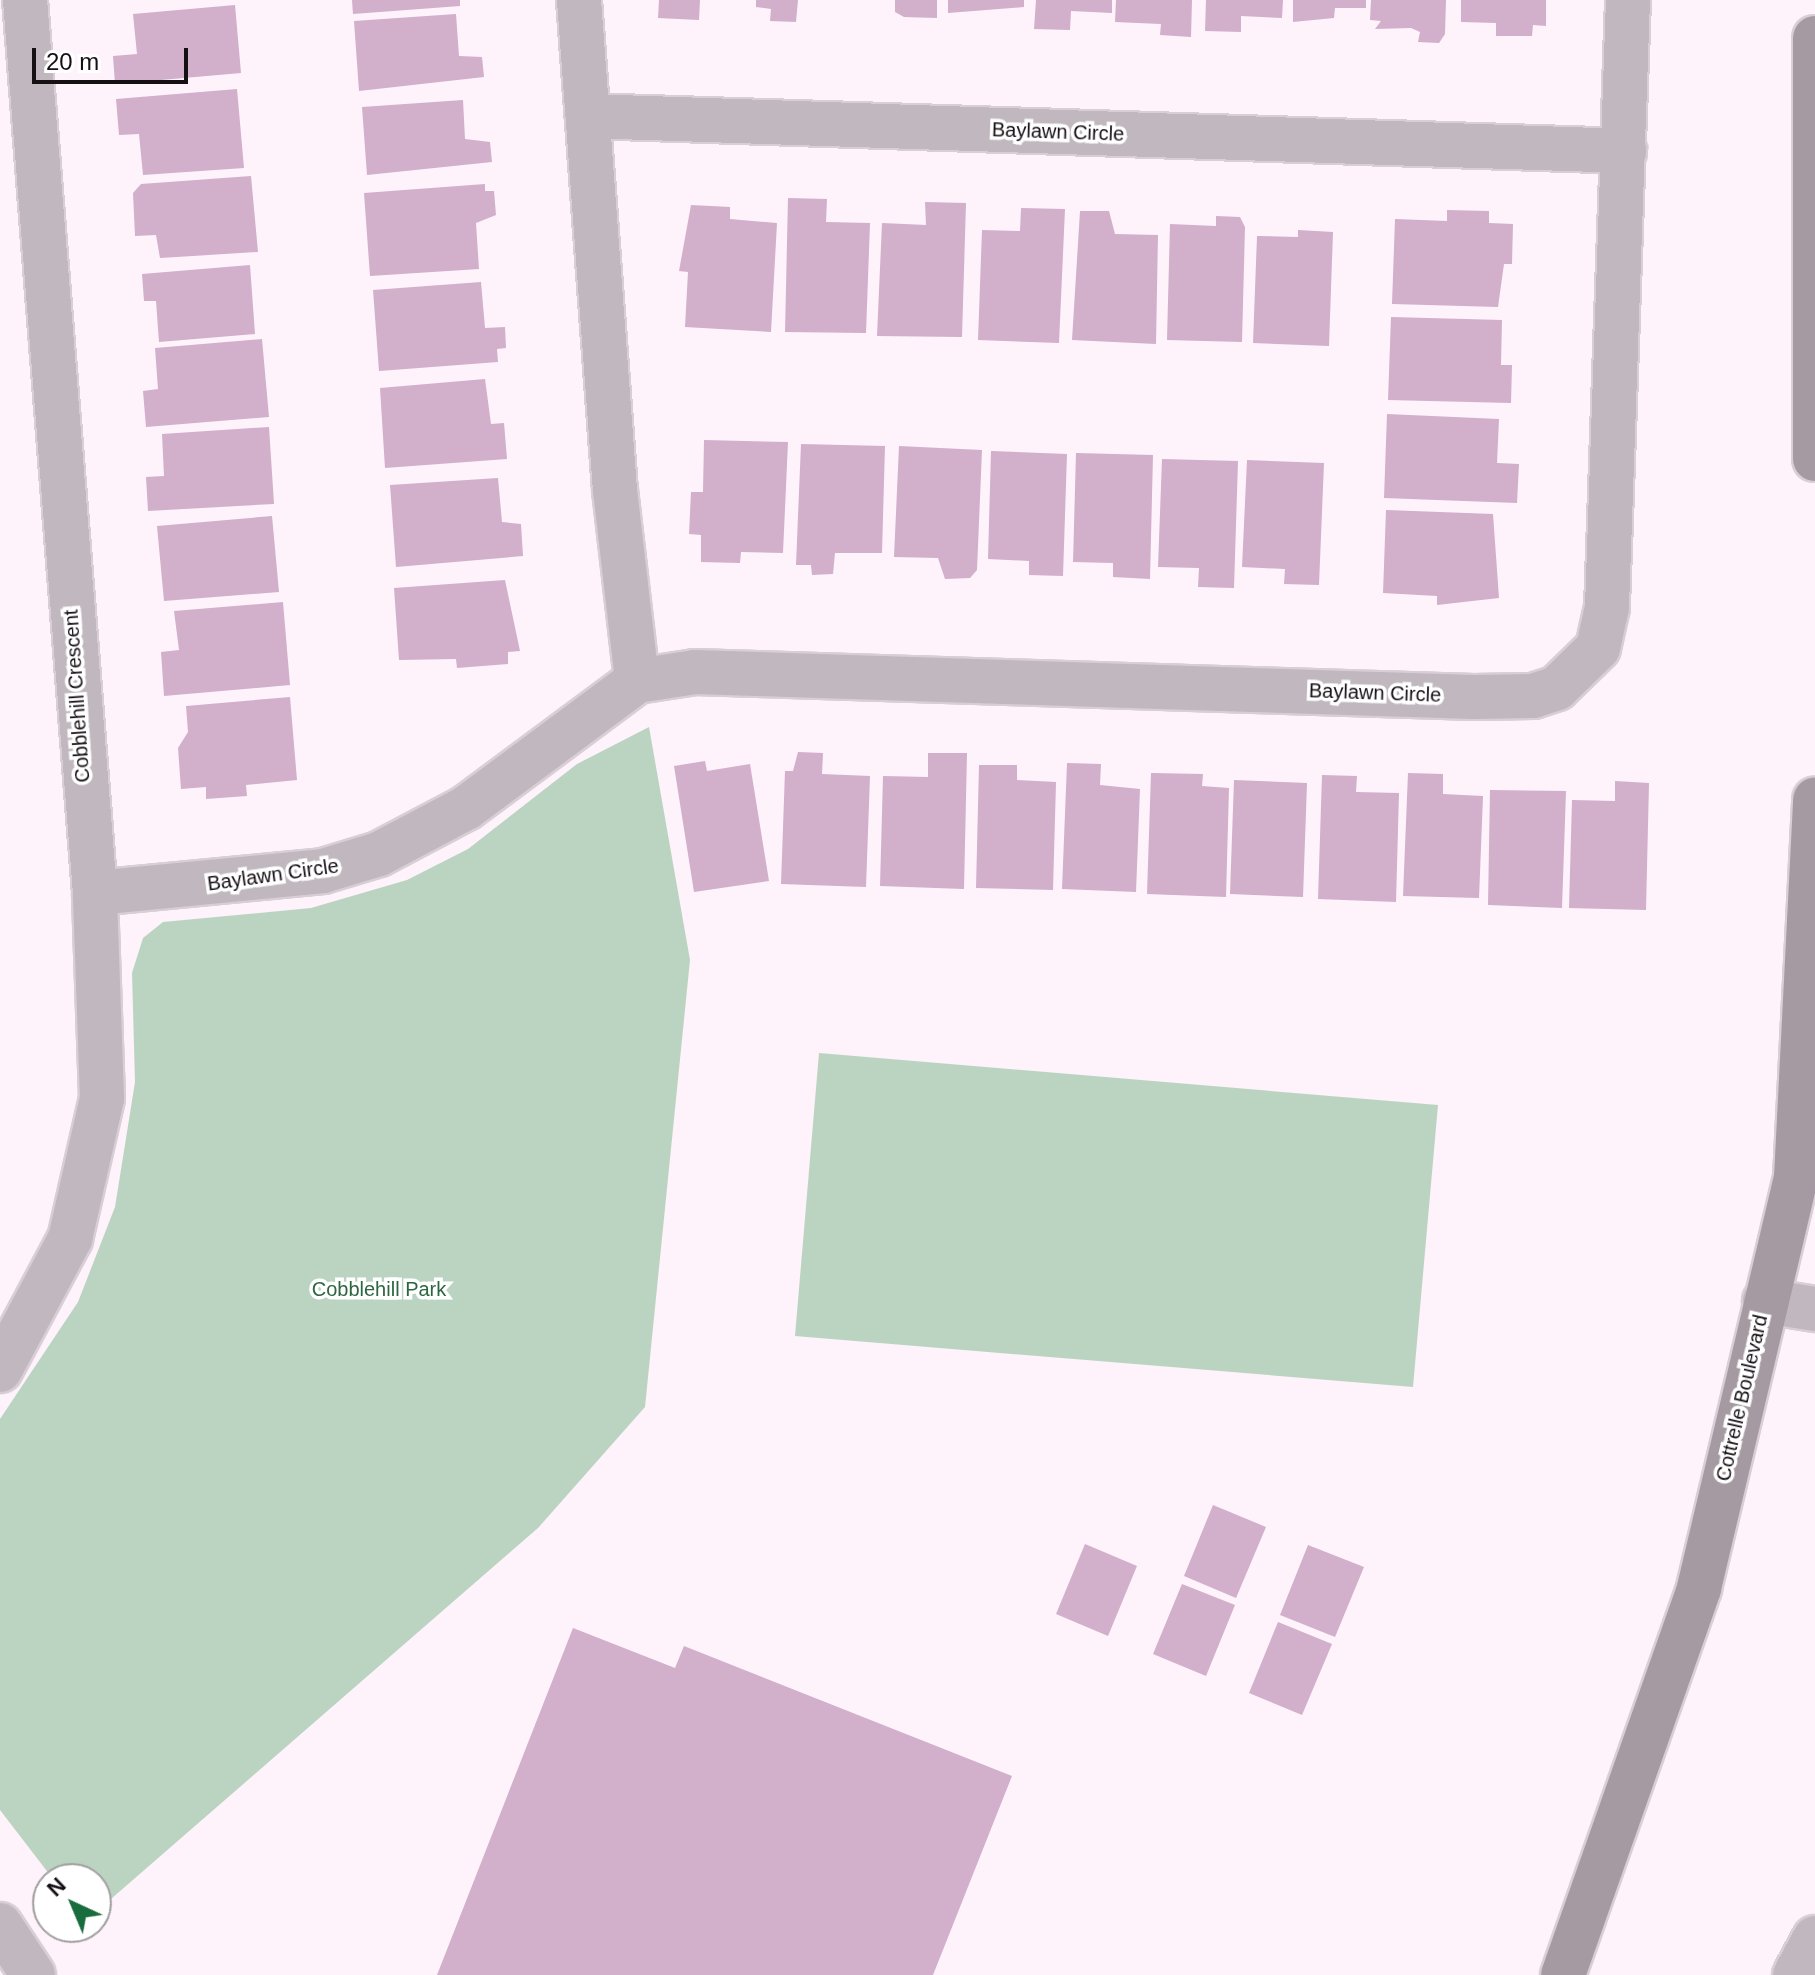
<!DOCTYPE html>
<html>
<head>
<meta charset="utf-8">
<style>
	body { margin:0 }
	#map { position:relative; width:1815px; height:1975px; overflow:hidden; background:#fef2fb; font-family:Arial,sans-serif }
	div>[style] { position:absolute }
	.green>* { inset:0; background:#bbd4c1 }
	.building>* { inset:0; background:#d2afca }
	.roads { filter:drop-shadow(2px 0 #d9ced6) drop-shadow(-2px 0 #d9ced6) drop-shadow(0 2px #d9ced6) drop-shadow(0 -2px #d9ced6) }
	.minor>* { height:44px; margin:-22px; padding:0 22px; transform-origin:22px; border-radius:22px; background:#c0b8be }
	.secondary>* { height:44px; margin:-22px; padding:0 22px; transform-origin:22px; border-radius:22px; background:#a599a2 }
	span { translate:-50% -50%; white-space:nowrap; text-align:center; line-height:1.15; -webkit-text-stroke:7px #fff; paint-order:stroke }
	.street-label { font-size:20px; color:#161015 }
	.park-label { font-size:20px; color:#2d6641 }
	.north { position:absolute; left:32px; top:1863px; width:80px; height:80px; box-sizing:border-box; background:#fff; border:2px solid #a29fa1; border-radius:50%; rotate:316deg; font-size:22px; font-weight:700; line-height:32px; text-align:center; color:#161015 }
	.north::after { content:''; display:block; margin:auto; width:28px; height:36px; background:#196c3d; clip-path:polygon(50% 0,100% 100%,50% 72%,0 100%) }
	.scale { position:absolute; left:32px; top:48px; width:156px; height:36px; box-sizing:border-box; border:4px solid #161015; border-top:0; padding-left:10px; font-size:24px; line-height:28px; white-space:nowrap; color:#161015; -webkit-text-stroke:6px #fff; paint-order:stroke }
</style>
</head>
<body>
<div id="map">
	<div class="green">
		<i style="clip-path:polygon(649px 727px,690px 960px,645px 1407px,538px 1528px,96px 1912px,96px 1879px,53px 1879px,0 1810px,0 1419px,78px 1302px,115px 1207px,135px 1082px,132px 973px,143px 938px,163px 922px,311px 908px,407px 880px,468px 849px,577px 764px)"></i>
		<i style="clip-path:polygon(819px 1053px,1438px 1105px,1413px 1387px,795px 1336px)"></i>
	</div>
	<div class="building">
		<i style="clip-path:polygon(352px 0,460px 0,460px 6px,353px 14px)"></i>
		<i style="clip-path:polygon(659px 0,700px 0,699px 20px,658px 18px)"></i>
		<i style="clip-path:polygon(756px 0,798px 0,796px 22px,770px 21px,771px 9px,756px 7px)"></i>
		<i style="clip-path:polygon(895px 0,937px 0,937px 18px,904px 17px,895px 12px)"></i>
		<i style="clip-path:polygon(948px 0,1024px 0,1024px 7px,948px 13px)"></i>
		<i style="clip-path:polygon(1036px 0,1112px 0,1112px 13px,1071px 11px,1070px 30px,1034px 29px)"></i>
		<i style="clip-path:polygon(1116px 0,1192px 0,1191px 37px,1160px 35px,1161px 24px,1115px 22px)"></i>
		<i style="clip-path:polygon(1206px 0,1283px 0,1282px 18px,1241px 16px,1241px 32px,1205px 31px)"></i>
		<i style="clip-path:polygon(1293px 0,1366px 0,1366px 8px,1335px 8px,1334px 18px,1293px 22px)"></i>
		<i style="clip-path:polygon(1371px 0,1446px 0,1445px 34px,1439px 43px,1418px 42px,1420px 32px,1411px 28px,1375px 29px,1381px 21px,1370px 20px)"></i>
		<i style="clip-path:polygon(1461px 0,1546px 0,1546px 26px,1533px 25px,1532px 36px,1496px 36px,1496px 23px,1461px 22px)"></i>
		<i style="clip-path:polygon(235px 5px,241px 73px,115px 84px,113px 56px,137px 54px,133px 14px)"></i>
		<i style="clip-path:polygon(456px 14px,459px 56px,482px 57px,484px 77px,359px 91px,354px 21px)"></i>
		<i style="clip-path:polygon(237px 89px,244px 168px,143px 175px,139px 134px,119px 135px,116px 99px)"></i>
		<i style="clip-path:polygon(463px 100px,465px 139px,490px 142px,492px 162px,367px 175px,362px 107px)"></i>
		<i style="clip-path:polygon(251px 176px,258px 252px,160px 258px,156px 235px,135px 236px,133px 193px,141px 184px)"></i>
		<i style="clip-path:polygon(485px 184px,485px 191px,494px 191px,496px 215px,476px 223px,479px 269px,370px 276px,364px 193px)"></i>
		<i style="clip-path:polygon(788px 198px,827px 199px,826px 222px,870px 223px,866px 333px,785px 332px)"></i>
		<i style="clip-path:polygon(925px 202px,966px 203px,962px 337px,877px 336px,882px 223px,926px 225px)"></i>
		<i style="clip-path:polygon(691px 205px,730px 207px,730px 219px,777px 223px,771px 332px,685px 327px,688px 272px,679px 271px)"></i>
		<i style="clip-path:polygon(1021px 208px,1065px 209px,1059px 343px,978px 340px,982px 230px,1020px 231px)"></i>
		<i style="clip-path:polygon(1447px 210px,1489px 211px,1489px 223px,1513px 224px,1512px 264px,1504px 264px,1498px 307px,1392px 304px,1395px 219px,1447px 221px)"></i>
		<i style="clip-path:polygon(1080px 211px,1109px 211px,1115px 234px,1158px 235px,1156px 344px,1072px 340px)"></i>
		<i style="clip-path:polygon(1216px 216px,1240px 217px,1245px 227px,1242px 342px,1167px 340px,1170px 224px,1216px 226px)"></i>
		<i style="clip-path:polygon(1298px 230px,1333px 232px,1329px 346px,1253px 343px,1257px 236px,1298px 237px)"></i>
		<i style="clip-path:polygon(250px 265px,255px 334px,159px 342px,156px 301px,144px 301px,142px 274px)"></i>
		<i style="clip-path:polygon(481px 282px,485px 328px,505px 327px,506px 348px,497px 349px,498px 362px,379px 371px,373px 290px)"></i>
		<i style="clip-path:polygon(1391px 317px,1502px 320px,1501px 365px,1512px 365px,1511px 403px,1388px 400px)"></i>
		<i style="clip-path:polygon(262px 339px,269px 417px,146px 427px,143px 391px,158px 389px,155px 348px)"></i>
		<i style="clip-path:polygon(485px 379px,491px 424px,504px 423px,507px 459px,385px 468px,380px 388px)"></i>
		<i style="clip-path:polygon(1387px 414px,1499px 419px,1497px 463px,1519px 464px,1517px 503px,1384px 498px)"></i>
		<i style="clip-path:polygon(269px 427px,274px 504px,148px 511px,146px 477px,164px 476px,162px 434px)"></i>
		<i style="clip-path:polygon(704px 440px,788px 442px,783px 553px,741px 552px,740px 563px,701px 562px,701px 535px,689px 534px,691px 492px,703px 492px)"></i>
		<i style="clip-path:polygon(801px 444px,885px 446px,882px 553px,835px 553px,833px 574px,812px 575px,811px 565px,796px 565px)"></i>
		<i style="clip-path:polygon(899px 446px,982px 450px,977px 570px,970px 578px,945px 579px,938px 558px,894px 557px)"></i>
		<i style="clip-path:polygon(991px 451px,1067px 454px,1063px 576px,1029px 575px,1029px 561px,988px 559px)"></i>
		<i style="clip-path:polygon(1076px 453px,1153px 455px,1150px 579px,1113px 577px,1113px 563px,1073px 562px)"></i>
		<i style="clip-path:polygon(1162px 459px,1238px 461px,1234px 588px,1198px 587px,1199px 568px,1158px 567px)"></i>
		<i style="clip-path:polygon(1247px 460px,1324px 463px,1319px 585px,1284px 584px,1285px 569px,1242px 567px)"></i>
		<i style="clip-path:polygon(498px 478px,502px 522px,521px 524px,523px 556px,396px 567px,390px 485px)"></i>
		<i style="clip-path:polygon(1386px 510px,1493px 514px,1499px 598px,1437px 605px,1437px 596px,1383px 593px)"></i>
		<i style="clip-path:polygon(272px 516px,279px 592px,164px 601px,157px 526px)"></i>
		<i style="clip-path:polygon(505px 580px,520px 651px,508px 652px,508px 664px,457px 668px,456px 659px,399px 660px,394px 588px)"></i>
		<i style="clip-path:polygon(283px 602px,290px 685px,164px 696px,161px 652px,179px 650px,174px 611px)"></i>
		<i style="clip-path:polygon(290px 697px,297px 780px,246px 785px,247px 796px,206px 799px,206px 787px,181px 789px,178px 748px,188px 732px,186px 706px)"></i>
		<i style="clip-path:polygon(798px 752px,823px 753px,822px 774px,870px 776px,866px 887px,781px 884px,785px 771px,793px 771px)"></i>
		<i style="clip-path:polygon(928px 753px,967px 753px,964px 889px,880px 886px,883px 776px,928px 777px)"></i>
		<i style="clip-path:polygon(705px 761px,707px 771px,750px 764px,769px 881px,694px 892px,674px 766px)"></i>
		<i style="clip-path:polygon(1067px 763px,1101px 764px,1100px 785px,1140px 789px,1136px 892px,1062px 889px)"></i>
		<i style="clip-path:polygon(979px 765px,1017px 765px,1017px 780px,1056px 782px,1053px 890px,976px 888px)"></i>
		<i style="clip-path:polygon(1151px 773px,1203px 774px,1202px 786px,1229px 788px,1226px 897px,1147px 894px)"></i>
		<i style="clip-path:polygon(1408px 773px,1443px 774px,1443px 794px,1483px 796px,1479px 898px,1403px 896px)"></i>
		<i style="clip-path:polygon(1322px 775px,1357px 776px,1356px 792px,1399px 793px,1396px 902px,1318px 899px)"></i>
		<i style="clip-path:polygon(1234px 780px,1307px 783px,1303px 897px,1230px 894px)"></i>
		<i style="clip-path:polygon(1615px 781px,1649px 783px,1646px 910px,1569px 908px,1572px 800px,1615px 801px)"></i>
		<i style="clip-path:polygon(1490px 790px,1566px 791px,1562px 908px,1488px 905px)"></i>
		<i style="clip-path:polygon(1213px 1505px,1266px 1527px,1236px 1598px,1184px 1576px)"></i>
		<i style="clip-path:polygon(1085px 1544px,1137px 1566px,1108px 1636px,1056px 1614px)"></i>
		<i style="clip-path:polygon(1308px 1545px,1364px 1567px,1335px 1637px,1280px 1615px)"></i>
		<i style="clip-path:polygon(1182px 1584px,1235px 1605px,1206px 1676px,1153px 1654px)"></i>
		<i style="clip-path:polygon(1278px 1622px,1332px 1644px,1302px 1715px,1249px 1693px)"></i>
		<i style="clip-path:polygon(573px 1628px,675px 1668px,684px 1646px,1012px 1776px,933px 1975px,437px 1975px)"></i>
	</div>
	<div class="roads">
		<div class="minor">
			<i style="left:579px;top:0;width:491px;rotate:85.8deg"></i>
			<i style="left:615px;top:490px;width:192px;rotate:83.4deg"></i>
			<i style="left:588px;top:116px;width:1037px;rotate:1.93deg"></i>
			<i style="left:95px;top:893px;width:229px;rotate:-5.5deg"></i>
			<i style="left:323px;top:871px;width:59px;rotate:-16.9deg"></i>
			<i style="left:379px;top:854px;width:98px;rotate:-27.9deg"></i>
			<i style="left:466px;top:808px;width:213px;rotate:-36.6deg"></i>
			<i style="left:637px;top:681px;width:59px;rotate:-8.8deg"></i>
			<i style="left:695px;top:672px;width:779px;rotate:1.84deg"></i>
			<i style="left:1474px;top:697px;width:59px;rotate:-1deg"></i>
			<i style="left:1533px;top:696px;width:25px;rotate:-18deg"></i>
			<i style="left:1557px;top:688px;width:57px;rotate:-44.3deg"></i>
			<i style="left:1598px;top:648px;width:42px;rotate:-77.6deg"></i>
			<i style="left:1607px;top:607px;width:607px;rotate:-88.02deg"></i>
			<i style="left:1765px;top:1301px;width:51px;rotate:9.1deg"></i>
			<i style="left:0;top:1370px;width:149px;rotate:-61.9deg"></i>
			<i style="left:70px;top:1239px;width:145px;rotate:-77.2deg"></i>
			<i style="left:102px;top:1098px;width:205px;rotate:-92deg"></i>
			<i style="left:95px;top:893px;width:896px;rotate:-94.48deg"></i>
			<i style="left:0;top:1925px;width:60px;rotate:56.6deg"></i>
			<i style="left:1795px;top:1975px;width:42px;rotate:-61.6deg"></i>
		</div>
		<div class="secondary">
			<i style="left:1815px;top:38px;width:421px;rotate:90deg"></i>
			<i style="left:1563px;top:1975px;width:410px;rotate:-70.6deg"></i>
			<i style="left:1699px;top:1588px;width:421px;rotate:-76.7deg"></i>
			<i style="left:1796px;top:1178px;width:379px;rotate:-87.1deg"></i>
		</div>
	</div>
	<div class="street-label">
		<span style="left:1058px;top:132px;rotate:2deg">Baylawn Circle</span>
		<span style="left:1375px;top:693px;rotate:2deg">Baylawn Circle</span>
		<span style="left:77px;top:696px;rotate:-94deg">Cobblehill Crescent</span>
		<span style="left:273px;top:875px;rotate:-8deg">Baylawn Circle</span>
		<span style="left:1742px;top:1398px;rotate:-77deg">Cottrelle Boulevard</span>
	</div>
	<div class="park-label">
		<span style="left:379px;top:1289px">Cobblehill Park</span>
	</div>
	<div class="north">N</div>
	<div class="scale">20 m</div>
</div>
</body>
</html>
